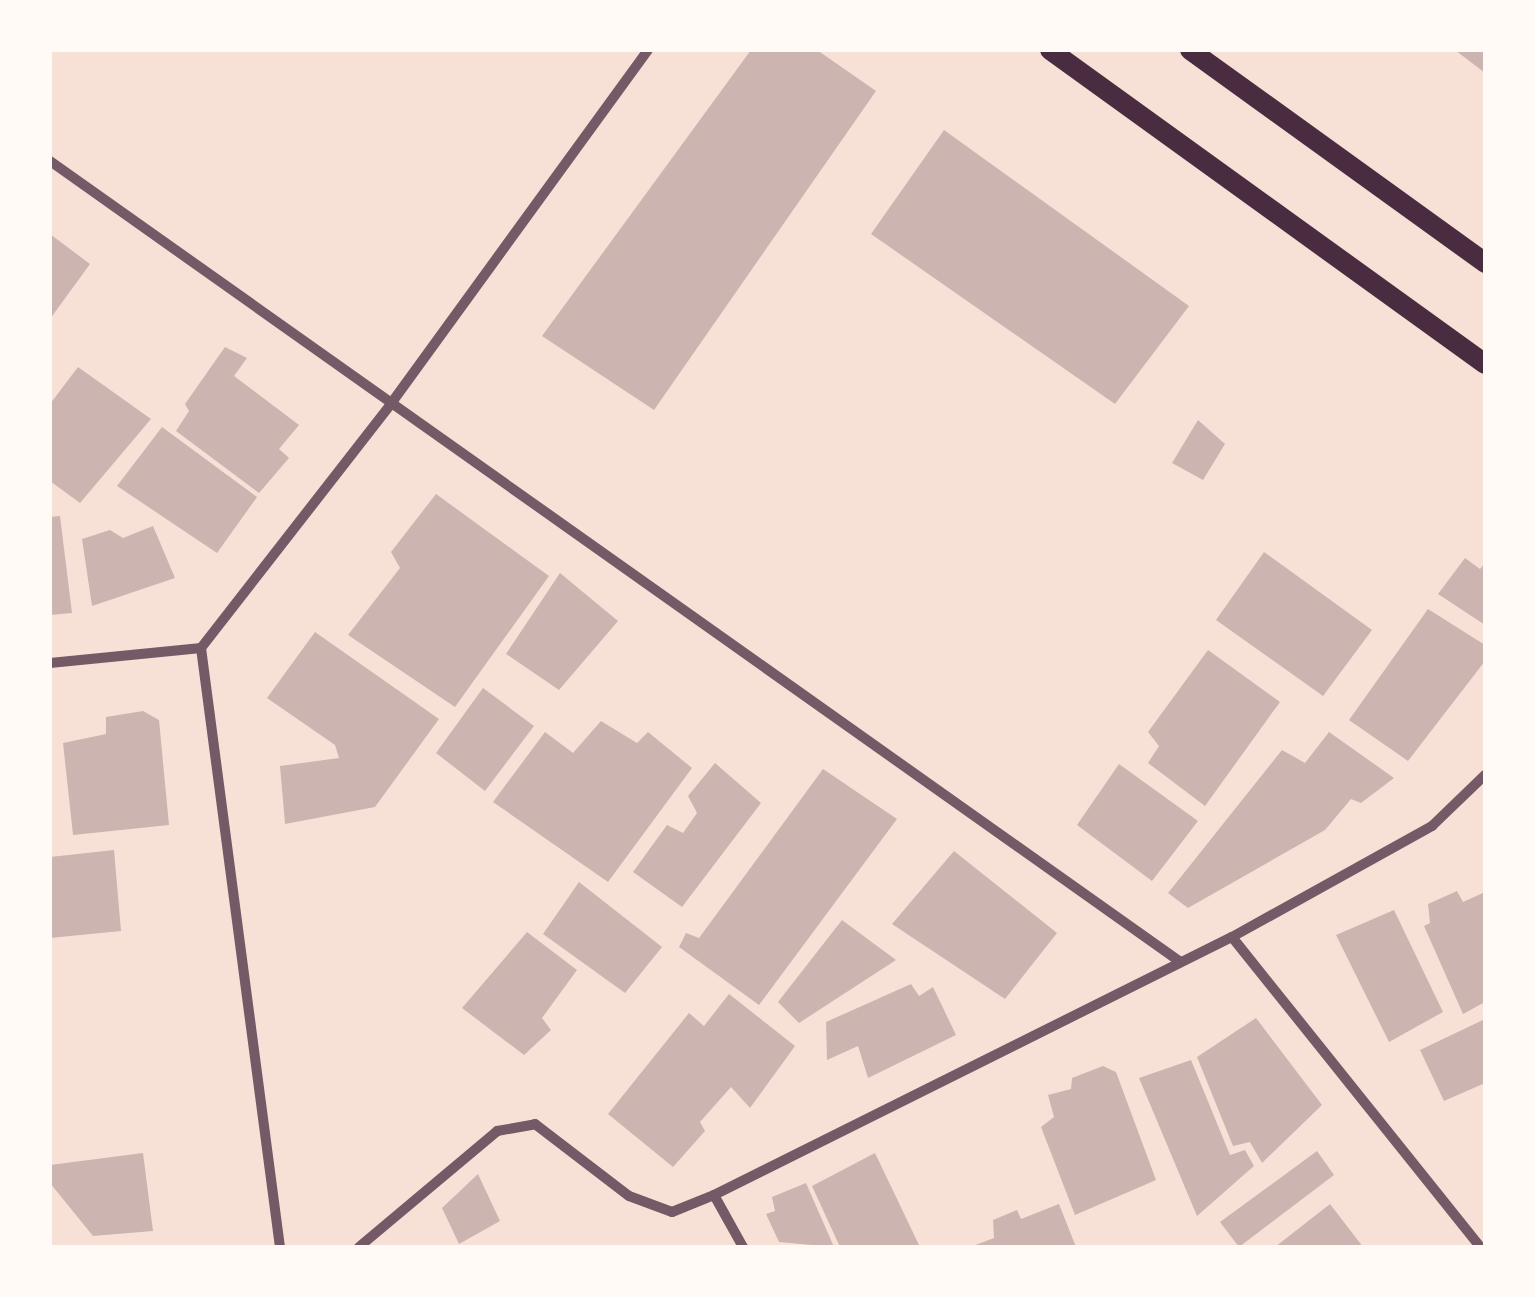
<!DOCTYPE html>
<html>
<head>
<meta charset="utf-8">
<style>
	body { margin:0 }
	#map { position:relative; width:1535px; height:1297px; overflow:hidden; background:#f7e1d7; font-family:Helvetica,sans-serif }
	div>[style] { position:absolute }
	.building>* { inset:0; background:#ccb4b1 }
	.minor>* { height:10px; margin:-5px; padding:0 5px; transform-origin:5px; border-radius:5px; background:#755966 }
	.secondary>* { height:20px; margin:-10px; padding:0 10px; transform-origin:10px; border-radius:10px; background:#4a2c40 }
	span { translate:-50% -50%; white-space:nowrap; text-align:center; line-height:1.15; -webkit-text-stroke:8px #fffaf5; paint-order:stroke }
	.frame { position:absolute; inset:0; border:52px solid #fffaf5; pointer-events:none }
</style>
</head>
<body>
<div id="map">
	<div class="building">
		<i style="clip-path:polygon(751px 50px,817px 50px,876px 91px,654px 410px,542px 336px)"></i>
		<i style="clip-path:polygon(1455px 50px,1485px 50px,1485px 73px)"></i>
		<i style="clip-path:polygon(944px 130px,1189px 306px,1115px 404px,871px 234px)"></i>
		<i style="clip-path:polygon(50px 234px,90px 264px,50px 319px)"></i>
		<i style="clip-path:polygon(225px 347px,247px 358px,234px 376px,299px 425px,279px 449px,289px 458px,259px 493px,176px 431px,189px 411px,185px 404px)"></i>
		<i style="clip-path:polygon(78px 367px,151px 419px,80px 503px,50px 481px,50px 404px)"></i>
		<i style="clip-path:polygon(1198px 420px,1225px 444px,1203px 480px,1172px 463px)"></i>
		<i style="clip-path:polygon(162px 427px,257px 497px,217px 553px,117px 486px)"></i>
		<i style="clip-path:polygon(436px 494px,549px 576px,455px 707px,348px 635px,400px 568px,391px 552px)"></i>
		<i style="clip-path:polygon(60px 516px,72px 613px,50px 615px,50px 517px)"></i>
		<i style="clip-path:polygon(153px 526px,175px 578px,92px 606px,82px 539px,110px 530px,123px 538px)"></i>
		<i style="clip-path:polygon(1264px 552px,1372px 630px,1323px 696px,1216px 620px)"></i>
		<i style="clip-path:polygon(1465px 558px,1480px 569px,1485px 563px,1485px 625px,1438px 594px)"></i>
		<i style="clip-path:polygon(560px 573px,618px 621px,559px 690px,506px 654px)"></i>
		<i style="clip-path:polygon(1428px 609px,1485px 645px,1485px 661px,1408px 761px,1349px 720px)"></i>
		<i style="clip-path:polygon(315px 632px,439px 719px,375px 807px,285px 824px,280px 766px,339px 758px,335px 745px,267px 698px)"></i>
		<i style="clip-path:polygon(1208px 650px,1280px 702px,1205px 806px,1148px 763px,1159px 746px,1148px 732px)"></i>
		<i style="clip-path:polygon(483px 688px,534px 726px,485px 791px,436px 753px)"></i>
		<i style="clip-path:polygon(143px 711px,159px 720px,169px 825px,73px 835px,63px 743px,106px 734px,106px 717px)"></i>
		<i style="clip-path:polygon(601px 721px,637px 743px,648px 732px,692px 768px,608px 882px,493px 802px,545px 732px,573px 753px)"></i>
		<i style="clip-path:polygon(1329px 732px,1394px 778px,1361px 803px,1351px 799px,1325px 830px,1188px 908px,1168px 893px,1282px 750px,1305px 763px)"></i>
		<i style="clip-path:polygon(715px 763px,761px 803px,682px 907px,633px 872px,667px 825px,683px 833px,697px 813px,688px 796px)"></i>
		<i style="clip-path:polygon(1119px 764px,1198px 821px,1152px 881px,1077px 825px)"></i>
		<i style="clip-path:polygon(823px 769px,897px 819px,759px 1005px,679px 947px,686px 933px,699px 938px)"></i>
		<i style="clip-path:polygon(114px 850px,121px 931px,50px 938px,50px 857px)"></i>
		<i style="clip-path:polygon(954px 851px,1057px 933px,1005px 999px,892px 924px)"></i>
		<i style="clip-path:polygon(579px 882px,662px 947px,625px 993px,543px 934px)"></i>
		<i style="clip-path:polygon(1457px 891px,1463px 902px,1485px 892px,1485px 1002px,1463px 1014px,1424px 926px,1430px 923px,1428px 904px)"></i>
		<i style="clip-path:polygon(1394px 910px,1443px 1012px,1389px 1042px,1336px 935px)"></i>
		<i style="clip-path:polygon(842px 920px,896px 960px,799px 1023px,778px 1002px)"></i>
		<i style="clip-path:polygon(527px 932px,577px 970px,542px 1018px,551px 1030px,524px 1055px,462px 1008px)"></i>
		<i style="clip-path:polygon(911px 984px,919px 996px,933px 987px,956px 1035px,868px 1078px,858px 1046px,827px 1060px,826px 1022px)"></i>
		<i style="clip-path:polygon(729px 994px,795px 1046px,750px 1108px,731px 1087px,700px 1122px,705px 1131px,673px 1167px,608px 1114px,689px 1013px,704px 1026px)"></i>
		<i style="clip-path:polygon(1256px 1018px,1322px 1105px,1262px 1163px,1250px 1142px,1233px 1146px,1197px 1057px)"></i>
		<i style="clip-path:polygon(1485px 1019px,1485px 1083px,1444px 1101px,1420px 1050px)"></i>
		<i style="clip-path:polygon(1191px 1060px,1230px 1155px,1245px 1150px,1254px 1166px,1197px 1216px,1139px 1078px)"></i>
		<i style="clip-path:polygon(1103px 1066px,1116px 1072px,1156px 1180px,1075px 1215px,1041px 1127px,1054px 1117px,1048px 1095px,1071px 1089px,1072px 1078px)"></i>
		<i style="clip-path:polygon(1317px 1151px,1334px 1175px,1239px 1247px,1220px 1222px)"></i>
		<i style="clip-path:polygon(143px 1153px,153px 1231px,93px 1236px,50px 1183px,50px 1165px)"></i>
		<i style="clip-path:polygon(875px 1153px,919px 1245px,840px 1247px,812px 1186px)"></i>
		<i style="clip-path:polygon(478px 1174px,500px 1221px,459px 1244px,442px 1208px)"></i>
		<i style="clip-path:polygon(806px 1183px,834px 1247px,779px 1242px,766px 1214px,775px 1211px,772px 1197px)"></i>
		<i style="clip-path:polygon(1059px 1204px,1076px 1247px,970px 1247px,994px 1238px,993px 1220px,1017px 1210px,1021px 1219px)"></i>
		<i style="clip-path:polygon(1330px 1204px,1363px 1247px,1275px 1247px)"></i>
	</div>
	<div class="minor">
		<i style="left:50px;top:161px;width:1384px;rotate:35.32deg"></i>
		<i style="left:201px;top:648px;width:604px;rotate:82.49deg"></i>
		<i style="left:50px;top:663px;width:152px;rotate:-5.7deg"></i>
		<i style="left:201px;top:648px;width:308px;rotate:-52.1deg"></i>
		<i style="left:390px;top:405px;width:439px;rotate:-54deg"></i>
		<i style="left:1232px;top:937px;width:397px;rotate:51.3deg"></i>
		<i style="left:714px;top:1195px;width:60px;rotate:60.9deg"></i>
		<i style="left:359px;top:1247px;width:180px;rotate:-40deg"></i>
		<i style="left:497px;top:1131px;width:39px;rotate:-10deg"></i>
		<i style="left:535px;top:1124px;width:118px;rotate:37.5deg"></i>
		<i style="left:629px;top:1196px;width:46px;rotate:20.4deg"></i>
		<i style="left:672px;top:1212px;width:45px;rotate:-22deg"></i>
		<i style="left:714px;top:1195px;width:579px;rotate:-26.48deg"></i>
		<i style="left:1232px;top:937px;width:229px;rotate:-29deg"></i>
		<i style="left:1432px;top:826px;width:74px;rotate:-43.9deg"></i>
	</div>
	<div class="secondary">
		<i style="left:1050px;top:50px;width:536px;rotate:35.82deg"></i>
		<i style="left:1190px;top:50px;width:364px;rotate:35.8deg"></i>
	</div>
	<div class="frame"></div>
</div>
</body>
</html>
